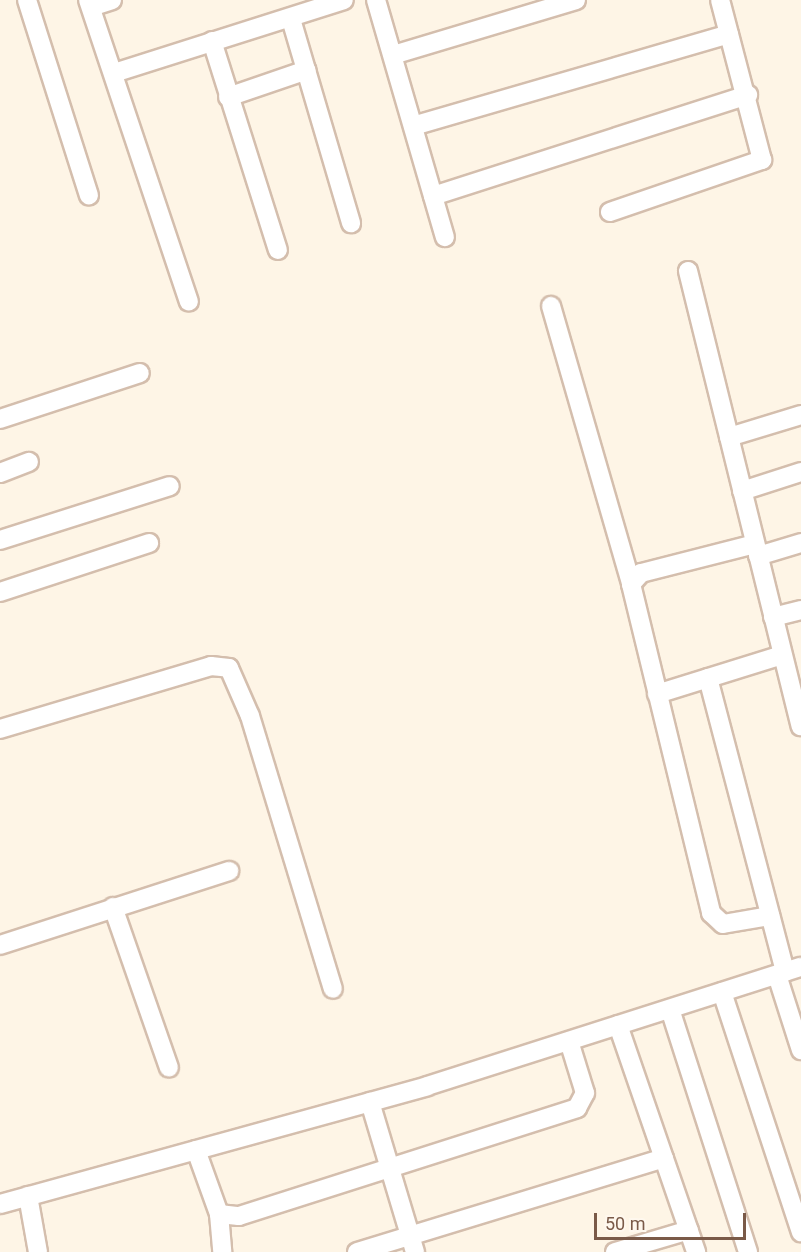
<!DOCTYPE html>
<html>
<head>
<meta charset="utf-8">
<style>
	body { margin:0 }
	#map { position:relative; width:801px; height:1252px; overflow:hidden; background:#fef5e6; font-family:Roboto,sans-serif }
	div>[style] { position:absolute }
	.roads { filter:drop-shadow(2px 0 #d4bead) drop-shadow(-2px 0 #d4bead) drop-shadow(0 2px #d4bead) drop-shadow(0 -2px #d4bead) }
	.street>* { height:18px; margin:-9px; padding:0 9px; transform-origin:9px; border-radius:9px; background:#fff }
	span { translate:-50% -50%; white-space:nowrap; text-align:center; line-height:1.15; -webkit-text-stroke:6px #fff8ee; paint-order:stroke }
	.scale { position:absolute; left:594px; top:1213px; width:152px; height:27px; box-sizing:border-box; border:3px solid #7a5a48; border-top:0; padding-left:8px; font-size:18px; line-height:21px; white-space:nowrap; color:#7a5a48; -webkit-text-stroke:4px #fff8ee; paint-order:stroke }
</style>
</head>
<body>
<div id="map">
	<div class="roads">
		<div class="street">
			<i style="left:27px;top:0;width:205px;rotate:72.4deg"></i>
			<i style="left:88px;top:0;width:318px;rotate:71.5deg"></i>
			<i style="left:376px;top:0;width:247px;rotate:73.8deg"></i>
			<i style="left:91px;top:7px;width:22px;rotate:-18deg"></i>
			<i style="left:291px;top:19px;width:213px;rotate:73.6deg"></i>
			<i style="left:212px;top:41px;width:219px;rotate:72.5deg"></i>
			<i style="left:393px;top:55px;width:191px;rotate:-16.7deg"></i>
			<i style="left:114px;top:73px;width:241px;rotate:-17.6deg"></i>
			<i style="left:228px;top:97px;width:83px;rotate:-18.9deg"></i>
			<i style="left:413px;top:126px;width:329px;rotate:-16.2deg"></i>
			<i style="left:433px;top:196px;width:331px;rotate:-17.8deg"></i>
			<i style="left:610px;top:212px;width:161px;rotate:-18.9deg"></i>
			<i style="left:762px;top:160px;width:165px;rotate:-104.7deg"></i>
			<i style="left:688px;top:271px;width:469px;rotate:76.1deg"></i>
			<i style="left:551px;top:306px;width:289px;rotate:73.9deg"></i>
			<i style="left:0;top:419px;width:147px;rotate:-18.2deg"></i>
			<i style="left:729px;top:437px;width:75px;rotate:-17deg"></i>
			<i style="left:0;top:473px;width:31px;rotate:-21deg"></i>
			<i style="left:742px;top:491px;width:62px;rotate:-17.9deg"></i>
			<i style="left:0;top:540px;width:178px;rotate:-17.6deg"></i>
			<i style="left:755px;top:544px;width:118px;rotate:165.7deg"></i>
			<i style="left:641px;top:573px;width:15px;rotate:132deg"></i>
			<i style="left:631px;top:584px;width:339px;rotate:76.3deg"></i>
			<i style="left:711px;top:913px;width:16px;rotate:43deg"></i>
			<i style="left:723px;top:924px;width:48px;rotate:-9.7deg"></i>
			<i style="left:758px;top:556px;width:45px;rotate:-16.8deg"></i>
			<i style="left:0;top:592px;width:157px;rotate:-18.2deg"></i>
			<i style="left:773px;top:617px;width:29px;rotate:-14deg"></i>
			<i style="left:708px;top:678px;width:304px;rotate:75.3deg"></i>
			<i style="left:657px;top:694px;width:131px;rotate:-17.3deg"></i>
			<i style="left:0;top:729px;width:220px;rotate:-16.6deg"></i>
			<i style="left:211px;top:666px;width:18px;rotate:6deg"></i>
			<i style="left:229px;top:668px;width:52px;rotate:66.4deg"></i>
			<i style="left:250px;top:716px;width:285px;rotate:73.1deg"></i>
			<i style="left:113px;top:907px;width:170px;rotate:70.8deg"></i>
			<i style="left:0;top:945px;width:241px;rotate:-17.9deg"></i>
			<i style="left:777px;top:975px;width:79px;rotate:72.3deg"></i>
			<i style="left:722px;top:992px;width:253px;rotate:71.8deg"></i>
			<i style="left:670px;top:1009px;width:255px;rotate:72.2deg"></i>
			<i style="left:618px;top:1025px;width:240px;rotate:71deg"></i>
			<i style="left:370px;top:1102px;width:157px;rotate:73.3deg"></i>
			<i style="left:196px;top:1150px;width:68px;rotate:70.2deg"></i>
			<i style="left:219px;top:1214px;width:20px;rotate:6deg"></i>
			<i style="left:239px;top:1216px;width:355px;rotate:-17.7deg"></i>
			<i style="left:577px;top:1108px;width:17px;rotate:-62deg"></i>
			<i style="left:585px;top:1093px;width:54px;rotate:-107.1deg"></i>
			<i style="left:28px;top:1196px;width:57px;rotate:79.9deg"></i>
			<i style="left:0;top:1204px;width:443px;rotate:-15.4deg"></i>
			<i style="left:427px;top:1086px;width:392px;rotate:-17.7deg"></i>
			<i style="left:219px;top:1214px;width:38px;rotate:85deg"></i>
			<i style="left:357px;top:1252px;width:321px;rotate:-17deg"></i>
			<i style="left:615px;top:1252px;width:77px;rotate:-16.6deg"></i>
		</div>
	</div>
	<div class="scale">50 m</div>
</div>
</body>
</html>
